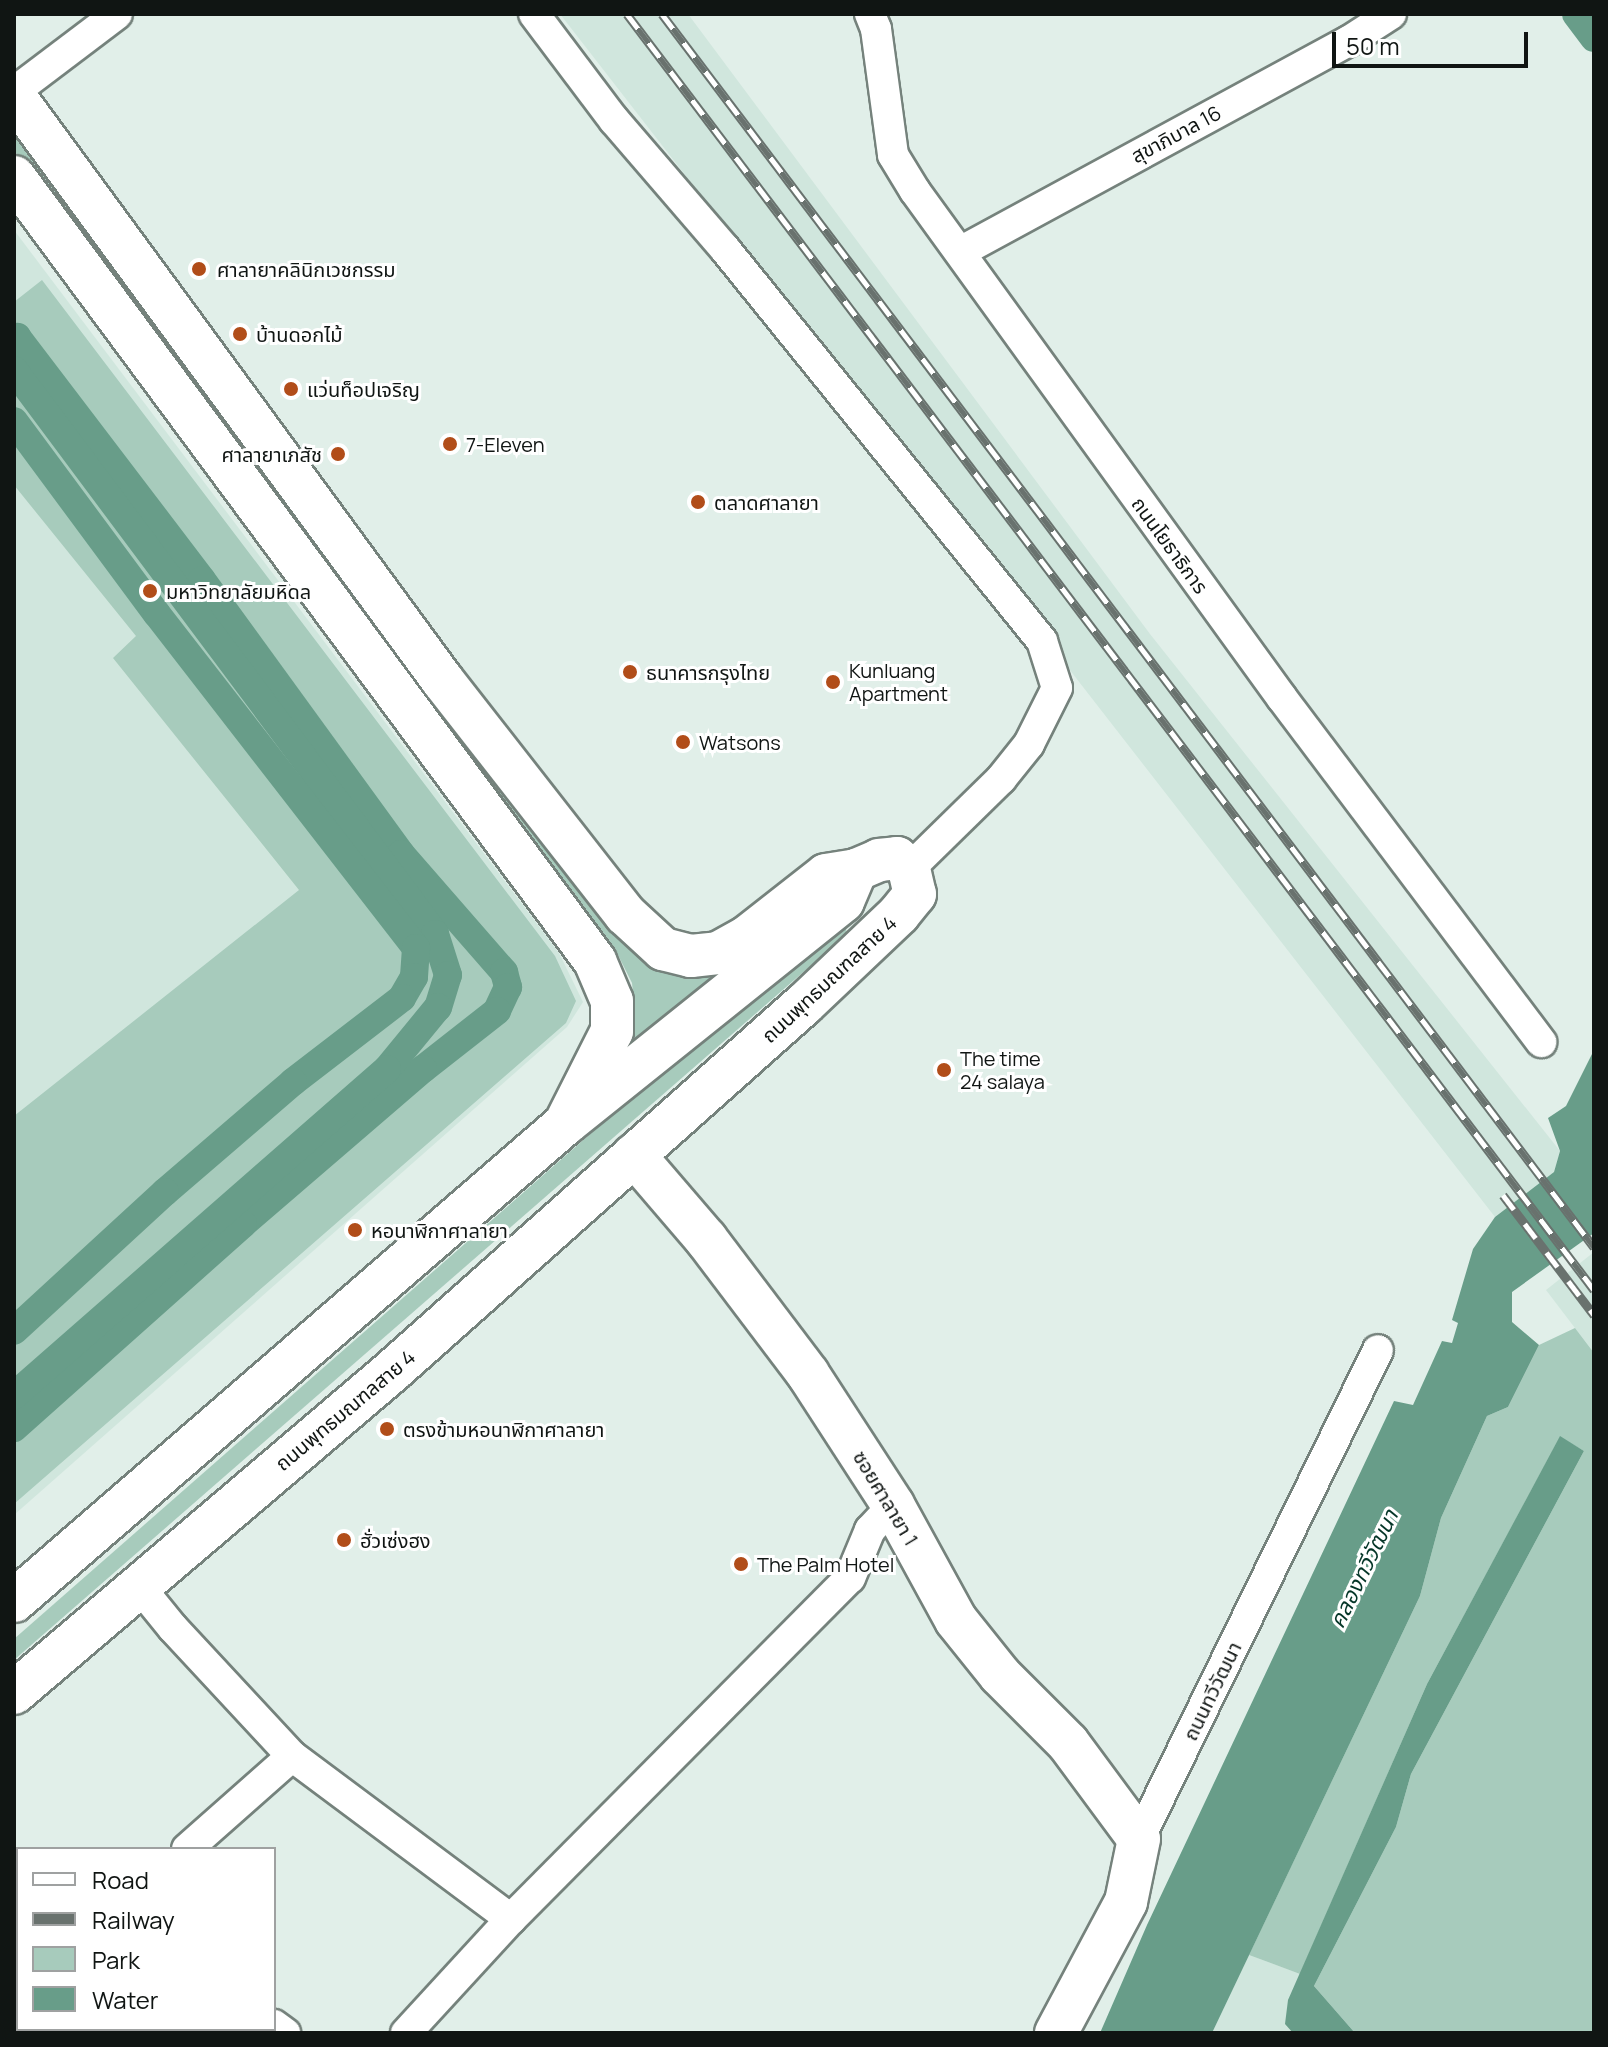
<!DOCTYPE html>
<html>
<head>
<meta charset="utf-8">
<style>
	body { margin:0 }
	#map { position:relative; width:1608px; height:2047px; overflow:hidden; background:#e1efe9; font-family:Manrope,"Noto Sans Thai",sans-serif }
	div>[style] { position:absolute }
	.built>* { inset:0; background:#d0e6dd }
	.green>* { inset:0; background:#a7cbbc }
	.water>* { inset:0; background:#689d89 }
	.canal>* { height:28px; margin:-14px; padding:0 14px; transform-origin:14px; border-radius:14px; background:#689d89 }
	.roads { filter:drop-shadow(2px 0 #75827c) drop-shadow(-2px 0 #75827c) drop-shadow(0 2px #75827c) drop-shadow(0 -2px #75827c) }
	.minor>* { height:30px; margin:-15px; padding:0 15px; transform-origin:15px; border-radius:15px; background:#fff }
	.secondary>* { height:42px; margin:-21px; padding:0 21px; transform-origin:21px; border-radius:21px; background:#fff }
	.rail>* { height:9px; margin-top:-4.5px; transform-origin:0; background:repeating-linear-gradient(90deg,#fff 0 18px,#69726e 0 36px); box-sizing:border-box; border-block:2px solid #69726e }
	.dots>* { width:22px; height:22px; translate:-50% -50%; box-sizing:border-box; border:4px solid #fff; border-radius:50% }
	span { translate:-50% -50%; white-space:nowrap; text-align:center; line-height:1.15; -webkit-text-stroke:6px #fff; paint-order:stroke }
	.street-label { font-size:20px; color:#101513 }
	.poi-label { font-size:20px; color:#101513 }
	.left { translate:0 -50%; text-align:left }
	.right { translate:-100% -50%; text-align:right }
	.water-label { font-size:22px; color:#053628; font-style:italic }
	.frame { position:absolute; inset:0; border:16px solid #101513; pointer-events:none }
	.legend { position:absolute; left:16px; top:1847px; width:260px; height:184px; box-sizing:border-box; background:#fff; border:2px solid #9fa1a1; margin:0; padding:10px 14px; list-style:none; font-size:24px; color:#101513 }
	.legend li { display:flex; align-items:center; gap:16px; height:40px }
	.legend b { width:40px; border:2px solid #9fa1a1 }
	.scale { position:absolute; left:1332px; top:32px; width:196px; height:36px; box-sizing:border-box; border:4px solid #101513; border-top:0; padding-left:10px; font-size:24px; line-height:28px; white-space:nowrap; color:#101513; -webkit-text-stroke:6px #fff; paint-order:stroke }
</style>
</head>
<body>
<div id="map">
	<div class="built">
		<i style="clip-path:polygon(560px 14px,688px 14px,1150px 634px,1560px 1151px,1554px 1172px,1495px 1217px)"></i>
		<i style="clip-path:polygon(14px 230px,559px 953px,583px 1002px,567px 1027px,14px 1515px)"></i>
		<i style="clip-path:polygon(1594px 1252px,1594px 1353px,1546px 1290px)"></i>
		<i style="clip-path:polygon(1249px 1955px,1300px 1974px,1352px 2033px,1212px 2033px)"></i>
	</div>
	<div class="green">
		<i style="clip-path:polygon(18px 136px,389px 636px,384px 642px,371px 639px,14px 150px,14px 138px)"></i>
		<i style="clip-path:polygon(42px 280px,555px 956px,576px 1001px,566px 1023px,14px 1504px,14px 1116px,299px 890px,113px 658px,136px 636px,14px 485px,14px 302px)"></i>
		<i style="clip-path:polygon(424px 685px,623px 944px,644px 962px,686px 976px,732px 961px,623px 1057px,635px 1014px,632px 983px,617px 953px,416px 700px,417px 688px)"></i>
		<i style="clip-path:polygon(833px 921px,845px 923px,847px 934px,14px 1660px,14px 1639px)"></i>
		<i style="clip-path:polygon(1575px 1328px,1594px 1353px,1594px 2033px,1355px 2033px,1314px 1986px,1396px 1827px,1411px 1774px,1584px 1451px,1560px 1437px,1427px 1684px,1300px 1974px,1249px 1955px,1420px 1596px,1441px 1518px,1487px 1416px,1508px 1407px,1539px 1345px)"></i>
	</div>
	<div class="water">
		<i style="clip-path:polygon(1594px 1050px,1594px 1233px,1512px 1292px,1512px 1322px,1539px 1345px,1508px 1407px,1487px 1416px,1441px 1518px,1420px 1596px,1212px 2033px,1100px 2033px,1147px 1925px,1394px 1401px,1413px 1405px,1442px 1341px,1452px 1343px,1458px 1323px,1452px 1320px,1473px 1249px,1495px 1217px,1554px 1172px,1560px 1151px,1548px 1118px,1566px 1106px)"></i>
		<i style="clip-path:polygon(1560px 1436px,1584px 1451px,1411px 1774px,1396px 1827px,1314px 1986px,1355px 2033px,1293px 2033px,1285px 2024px,1288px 2000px,1427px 1684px)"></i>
	</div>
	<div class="canal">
		<i style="left:1576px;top:14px;width:30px;rotate:53deg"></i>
		<i style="left:14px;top:339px;width:4px;rotate:-34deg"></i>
		<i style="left:17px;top:337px;width:305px;rotate:52.7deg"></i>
		<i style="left:202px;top:580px;width:339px;rotate:54deg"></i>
		<i style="left:401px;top:854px;width:157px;rotate:48.9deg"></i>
		<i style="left:504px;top:972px;width:16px;rotate:75deg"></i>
		<i style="left:508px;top:987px;width:26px;rotate:115deg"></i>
		<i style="left:497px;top:1011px;width:94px;rotate:141.9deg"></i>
		<i style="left:423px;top:1069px;width:238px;rotate:139.3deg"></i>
		<i style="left:243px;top:1224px;width:307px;rotate:138.3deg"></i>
		<i style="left:14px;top:370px;width:704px;rotate:53.26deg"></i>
		<i style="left:435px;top:934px;width:43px;rotate:72.4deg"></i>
		<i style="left:448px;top:975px;width:34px;rotate:107deg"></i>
		<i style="left:438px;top:1007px;width:80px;rotate:129.4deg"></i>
		<i style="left:387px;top:1069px;width:496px;rotate:138.8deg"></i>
		<i style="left:14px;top:421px;width:240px;rotate:53.5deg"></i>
		<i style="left:157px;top:614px;width:423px;rotate:52.2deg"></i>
		<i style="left:416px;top:948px;width:29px;rotate:94deg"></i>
		<i style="left:414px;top:977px;width:24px;rotate:120deg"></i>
		<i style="left:402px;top:998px;width:138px;rotate:142.4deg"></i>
		<i style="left:293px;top:1082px;width:169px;rotate:139.3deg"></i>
		<i style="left:165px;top:1192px;width:205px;rotate:137.4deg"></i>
	</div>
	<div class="roads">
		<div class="minor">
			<i style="left:534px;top:14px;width:133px;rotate:53deg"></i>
			<i style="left:614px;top:120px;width:170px;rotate:49.3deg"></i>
			<i style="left:725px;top:249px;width:504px;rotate:51.04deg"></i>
			<i style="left:1042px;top:641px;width:49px;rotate:72.3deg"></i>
			<i style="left:1057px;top:688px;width:63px;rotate:116.6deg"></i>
			<i style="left:1029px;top:744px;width:45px;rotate:128.7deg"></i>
			<i style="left:1001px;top:779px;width:129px;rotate:135.6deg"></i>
			<i style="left:870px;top:14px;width:16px;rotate:68deg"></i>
			<i style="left:876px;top:29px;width:127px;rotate:82.3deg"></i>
			<i style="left:893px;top:155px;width:42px;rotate:58.6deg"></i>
			<i style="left:915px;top:191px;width:626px;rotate:54.1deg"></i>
			<i style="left:1282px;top:698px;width:431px;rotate:53deg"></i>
			<i style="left:14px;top:92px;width:129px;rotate:-37.1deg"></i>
			<i style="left:960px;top:252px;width:443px;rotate:-28.5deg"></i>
			<i style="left:1349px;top:41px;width:50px;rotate:-32.7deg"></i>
			<i style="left:138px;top:1585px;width:55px;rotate:50.9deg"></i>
			<i style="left:173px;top:1628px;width:175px;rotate:47.1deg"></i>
			<i style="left:292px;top:1756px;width:273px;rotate:36.7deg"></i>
			<i style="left:1139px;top:1839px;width:544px;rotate:-63.95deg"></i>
			<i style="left:187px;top:1849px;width:140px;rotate:-41.5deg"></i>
			<i style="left:14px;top:2001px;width:5px;rotate:-37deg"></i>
			<i style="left:274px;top:2025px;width:14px;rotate:36deg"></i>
			<i style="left:406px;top:2033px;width:155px;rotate:-47.4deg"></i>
			<i style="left:511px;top:1919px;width:481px;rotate:-45.2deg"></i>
			<i style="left:850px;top:1578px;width:52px;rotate:-67.4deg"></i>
			<i style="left:870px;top:1530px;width:34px;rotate:-47deg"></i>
		</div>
		<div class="secondary">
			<i style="left:14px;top:96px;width:725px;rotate:53.75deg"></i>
			<i style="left:443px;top:681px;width:296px;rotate:52deg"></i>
			<i style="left:625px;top:914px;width:52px;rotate:42.6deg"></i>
			<i style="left:663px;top:949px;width:29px;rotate:14deg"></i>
			<i style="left:691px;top:956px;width:27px;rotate:-6deg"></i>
			<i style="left:718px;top:953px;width:33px;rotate:-29deg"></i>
			<i style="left:747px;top:937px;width:100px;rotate:-38.1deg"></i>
			<i style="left:826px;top:875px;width:30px;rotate:-9deg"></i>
			<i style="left:856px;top:870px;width:25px;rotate:-23deg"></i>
			<i style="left:879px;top:860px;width:18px;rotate:-6deg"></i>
			<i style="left:897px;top:858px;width:16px;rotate:43deg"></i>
			<i style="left:909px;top:869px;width:26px;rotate:77deg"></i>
			<i style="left:915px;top:894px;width:26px;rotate:129deg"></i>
			<i style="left:899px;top:914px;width:132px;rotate:136.5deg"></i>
			<i style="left:803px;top:1005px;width:552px;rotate:138.31deg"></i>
			<i style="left:391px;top:1372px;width:495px;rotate:139.6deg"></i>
			<i style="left:14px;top:177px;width:976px;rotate:53.46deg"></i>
			<i style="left:595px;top:961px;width:43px;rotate:67deg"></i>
			<i style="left:612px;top:1001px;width:30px;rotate:90deg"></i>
			<i style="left:612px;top:1031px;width:104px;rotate:116.8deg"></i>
			<i style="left:634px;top:1155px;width:111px;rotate:49.4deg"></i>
			<i style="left:706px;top:1239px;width:169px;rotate:52.9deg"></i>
			<i style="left:808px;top:1374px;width:156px;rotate:57deg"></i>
			<i style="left:893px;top:1505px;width:131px;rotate:61.3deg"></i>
			<i style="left:956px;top:1620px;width:70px;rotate:51.3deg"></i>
			<i style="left:1000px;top:1675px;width:96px;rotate:45deg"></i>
			<i style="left:1068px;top:1743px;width:119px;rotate:53.5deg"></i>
			<i style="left:1139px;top:1839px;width:64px;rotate:101.7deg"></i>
			<i style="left:1126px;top:1902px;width:149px;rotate:118.1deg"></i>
			<i style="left:14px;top:1601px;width:729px;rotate:-40.88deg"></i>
			<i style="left:565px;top:1124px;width:356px;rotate:-38.7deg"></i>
			<i style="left:843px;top:901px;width:34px;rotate:-67deg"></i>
		</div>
	</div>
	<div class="rail">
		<i style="left:627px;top:14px;width:1601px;rotate:52.84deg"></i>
		<i style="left:662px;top:14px;width:1546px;rotate:52.92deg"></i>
		<i style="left:1503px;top:1195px;width:151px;rotate:52.8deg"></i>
	</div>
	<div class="dots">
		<i style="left:199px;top:269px;background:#b14d19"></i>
		<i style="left:240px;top:334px;background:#b14d19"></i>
		<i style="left:291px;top:389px;background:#b14d19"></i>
		<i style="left:450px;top:444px;background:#b14d19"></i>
		<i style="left:338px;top:454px;background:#b14d19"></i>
		<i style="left:698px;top:502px;background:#b14d19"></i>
		<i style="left:150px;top:591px;background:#b14d19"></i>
		<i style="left:630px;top:672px;background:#b14d19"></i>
		<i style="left:833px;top:682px;background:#b14d19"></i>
		<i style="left:683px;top:742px;background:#b14d19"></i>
		<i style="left:944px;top:1070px;background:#b14d19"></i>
		<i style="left:355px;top:1230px;background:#b14d19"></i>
		<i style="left:387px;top:1429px;background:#b14d19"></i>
		<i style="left:344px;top:1540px;background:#b14d19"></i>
		<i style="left:741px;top:1564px;background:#b14d19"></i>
	</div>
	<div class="street-label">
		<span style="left:1176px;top:134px;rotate:-28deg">สุขาภิบาล 16</span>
		<span style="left:1170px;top:545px;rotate:54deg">ถนนโยธาธิการ</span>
		<span style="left:829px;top:979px;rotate:-43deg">ถนนพุทธมณฑลสาย 4</span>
		<span style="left:345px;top:1410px;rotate:-40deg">ถนนพุทธมณฑลสาย 4</span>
		<span style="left:886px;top:1498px;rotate:59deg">ซอยศาลายา 1</span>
		<span style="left:1212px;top:1691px;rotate:-64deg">ถนนทวีวัฒนา</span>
	</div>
	<div class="poi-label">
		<span class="left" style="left:217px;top:269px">ศาลายาคลินิกเวชกรรม</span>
		<span class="left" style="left:256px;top:334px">บ้านดอกไม้</span>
		<span class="left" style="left:307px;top:389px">แว่นท็อปเจริญ</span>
		<span class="left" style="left:466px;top:444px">7-Eleven</span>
		<span class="right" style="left:322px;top:454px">ศาลายาเภสัช</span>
		<span class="left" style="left:714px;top:502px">ตลาดศาลายา</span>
		<span class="left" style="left:166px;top:591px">มหาวิทยาลัยมหิดล</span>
		<span class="left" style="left:849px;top:682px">Kunluang<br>Apartment</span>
		<span class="left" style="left:646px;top:672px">ธนาคารกรุงไทย</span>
		<span class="left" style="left:699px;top:742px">Watsons</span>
		<span class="left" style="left:960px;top:1070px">The time<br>24 salaya</span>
		<span class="left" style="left:371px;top:1230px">หอนาฬิกาศาลายา</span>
		<span class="left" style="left:403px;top:1429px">ตรงข้ามหอนาฬิกาศาลายา</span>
		<span class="left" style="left:360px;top:1540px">ฮั่วเซ่งฮง</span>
		<span class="left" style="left:757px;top:1564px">The Palm Hotel</span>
	</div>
	<div class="water-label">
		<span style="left:1364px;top:1569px;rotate:-64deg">คลองทวีวัฒนา</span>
	</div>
	<div class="frame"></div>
	<ul class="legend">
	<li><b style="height:10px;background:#fff"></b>Road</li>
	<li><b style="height:10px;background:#69726e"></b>Railway</li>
	<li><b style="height:22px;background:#a7cbbc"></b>Park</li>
	<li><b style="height:22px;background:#689d89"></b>Water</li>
	</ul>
	<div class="scale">50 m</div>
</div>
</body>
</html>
